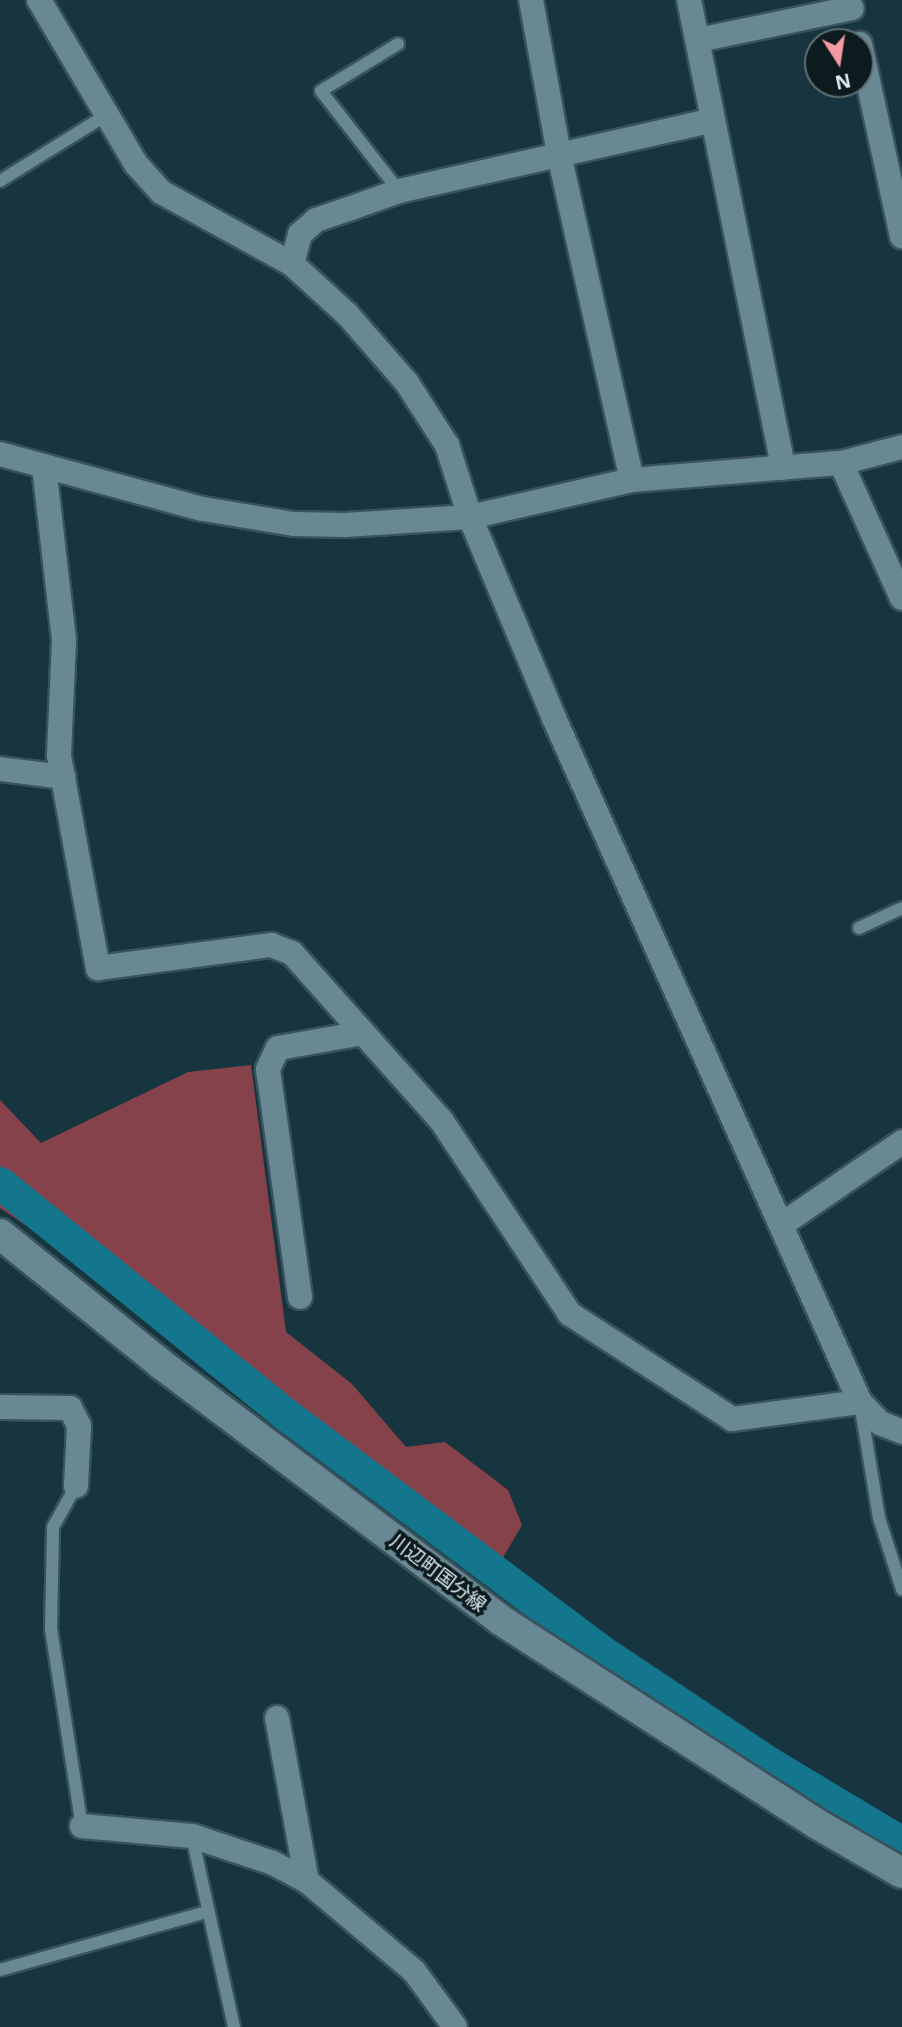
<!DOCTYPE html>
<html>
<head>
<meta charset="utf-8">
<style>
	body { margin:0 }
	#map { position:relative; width:902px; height:2027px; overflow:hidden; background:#16353e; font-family:"Open Sans","Noto Sans JP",sans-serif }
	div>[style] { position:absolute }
	.green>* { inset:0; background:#86424a }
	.canal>* { height:33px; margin:-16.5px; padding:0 16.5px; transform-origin:16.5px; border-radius:16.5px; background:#14768d }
	.roads { filter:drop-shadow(2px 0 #39525b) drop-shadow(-2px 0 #39525b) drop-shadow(0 2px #39525b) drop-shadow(0 -2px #39525b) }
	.service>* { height:12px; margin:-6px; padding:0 6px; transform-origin:6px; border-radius:6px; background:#688893 }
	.minor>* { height:24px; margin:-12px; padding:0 12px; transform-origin:12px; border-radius:12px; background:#688893 }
	.tertiary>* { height:30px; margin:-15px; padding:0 15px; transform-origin:15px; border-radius:15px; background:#688893 }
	span { translate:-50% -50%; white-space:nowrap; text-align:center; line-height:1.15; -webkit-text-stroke:7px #0d1a1e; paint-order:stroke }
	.street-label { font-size:19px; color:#dcedf3 }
	.north { position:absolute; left:804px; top:28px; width:70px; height:70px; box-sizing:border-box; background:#0d1a1e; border:2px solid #606e73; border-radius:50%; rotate:168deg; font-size:19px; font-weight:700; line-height:28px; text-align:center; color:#dcedf3 }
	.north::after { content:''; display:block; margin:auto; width:24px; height:32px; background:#f49aa2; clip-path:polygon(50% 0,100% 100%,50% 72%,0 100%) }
</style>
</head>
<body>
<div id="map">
	<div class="green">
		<i style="clip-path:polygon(251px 1065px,286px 1332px,352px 1384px,406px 1447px,445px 1442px,508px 1490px,522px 1525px,501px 1561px,231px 1362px,0 1208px,0 1100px,41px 1143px,188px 1072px)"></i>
	</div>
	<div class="canal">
		<i style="left:0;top:1183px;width:370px;rotate:39deg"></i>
		<i style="left:288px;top:1416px;width:391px;rotate:36.9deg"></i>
		<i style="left:601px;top:1651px;width:202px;rotate:33.7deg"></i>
		<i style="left:769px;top:1763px;width:155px;rotate:31deg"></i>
	</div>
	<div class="roads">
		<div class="service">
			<i style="left:398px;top:44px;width:90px;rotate:148.6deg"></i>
			<i style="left:321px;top:91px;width:127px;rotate:52deg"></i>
			<i style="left:0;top:181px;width:123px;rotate:-31.8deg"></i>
			<i style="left:859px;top:928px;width:47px;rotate:-24.9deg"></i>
			<i style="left:861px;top:1409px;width:110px;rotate:80.6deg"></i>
			<i style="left:879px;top:1518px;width:75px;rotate:72.1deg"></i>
			<i style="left:76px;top:1486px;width:47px;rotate:119.3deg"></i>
			<i style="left:53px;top:1527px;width:102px;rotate:91.1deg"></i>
			<i style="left:51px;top:1629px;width:199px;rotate:81.1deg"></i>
			<i style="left:192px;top:1836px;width:196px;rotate:77.6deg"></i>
			<i style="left:0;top:1970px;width:214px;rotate:-15.7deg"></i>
		</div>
		<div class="minor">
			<i style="left:39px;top:0;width:191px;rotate:59.4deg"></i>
			<i style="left:136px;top:164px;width:38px;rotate:48deg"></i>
			<i style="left:161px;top:192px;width:149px;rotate:28.8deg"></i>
			<i style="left:292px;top:264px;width:74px;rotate:42.3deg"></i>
			<i style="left:347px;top:314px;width:91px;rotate:49deg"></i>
			<i style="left:407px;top:383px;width:74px;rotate:57.2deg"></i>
			<i style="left:447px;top:445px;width:76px;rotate:72.3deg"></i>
			<i style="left:470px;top:517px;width:218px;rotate:67.3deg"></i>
			<i style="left:554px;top:718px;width:749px;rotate:65.9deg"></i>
			<i style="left:860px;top:1402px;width:29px;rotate:46deg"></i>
			<i style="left:880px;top:1423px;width:24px;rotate:22deg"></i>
			<i style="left:531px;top:0;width:157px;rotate:79.7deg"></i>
			<i style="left:559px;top:154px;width:334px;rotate:77.4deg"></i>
			<i style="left:689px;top:0;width:477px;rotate:78.6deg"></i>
			<i style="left:698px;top:40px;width:157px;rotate:-11.7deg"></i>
			<i style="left:860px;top:44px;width:197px;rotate:77.7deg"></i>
			<i style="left:292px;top:264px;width:31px;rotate:-75deg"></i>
			<i style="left:300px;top:234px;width:21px;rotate:-41deg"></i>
			<i style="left:316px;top:220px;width:40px;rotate:-18.9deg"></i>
			<i style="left:354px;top:207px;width:48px;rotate:-19.6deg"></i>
			<i style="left:399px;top:191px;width:319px;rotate:-12.7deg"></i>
			<i style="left:0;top:454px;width:210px;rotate:15.2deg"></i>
			<i style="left:203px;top:509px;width:92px;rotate:9.4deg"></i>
			<i style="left:294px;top:524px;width:51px;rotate:1.1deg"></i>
			<i style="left:345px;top:525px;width:125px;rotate:-3.7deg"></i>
			<i style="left:470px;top:517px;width:166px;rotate:-12.9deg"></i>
			<i style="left:632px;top:480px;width:210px;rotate:-4.7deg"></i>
			<i style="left:841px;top:463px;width:63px;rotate:-14.7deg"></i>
			<i style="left:841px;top:463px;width:148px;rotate:65.7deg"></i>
			<i style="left:44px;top:467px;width:174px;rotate:83.4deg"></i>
			<i style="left:64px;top:640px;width:116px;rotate:92.5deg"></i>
			<i style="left:59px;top:756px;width:216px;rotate:79.6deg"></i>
			<i style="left:98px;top:968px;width:175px;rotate:-7.6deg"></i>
			<i style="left:271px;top:945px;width:22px;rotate:21deg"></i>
			<i style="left:292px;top:953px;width:224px;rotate:48.3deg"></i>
			<i style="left:441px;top:1120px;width:233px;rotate:56.4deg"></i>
			<i style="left:570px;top:1314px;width:193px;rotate:32.9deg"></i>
			<i style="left:732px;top:1419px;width:129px;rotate:-7.6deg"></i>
			<i style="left:0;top:769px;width:64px;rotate:7.2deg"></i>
			<i style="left:781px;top:1225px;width:147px;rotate:-34.4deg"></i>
			<i style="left:300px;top:1297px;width:230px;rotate:-98deg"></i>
			<i style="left:268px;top:1069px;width:23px;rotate:-65deg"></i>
			<i style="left:278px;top:1048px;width:86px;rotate:-10deg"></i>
			<i style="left:0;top:1407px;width:70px;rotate:0.8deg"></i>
			<i style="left:70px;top:1408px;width:20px;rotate:63deg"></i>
			<i style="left:79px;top:1426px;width:60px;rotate:92.9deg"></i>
			<i style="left:277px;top:1718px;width:166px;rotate:79.6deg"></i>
			<i style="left:82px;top:1826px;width:110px;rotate:5.2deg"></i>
			<i style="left:192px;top:1836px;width:85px;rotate:18.4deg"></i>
			<i style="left:273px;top:1863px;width:38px;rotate:28deg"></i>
			<i style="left:307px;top:1881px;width:140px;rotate:40.1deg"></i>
			<i style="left:414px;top:1971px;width:69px;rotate:53.8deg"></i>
		</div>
		<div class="tertiary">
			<i style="left:0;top:1234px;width:207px;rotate:38.9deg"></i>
			<i style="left:161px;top:1364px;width:423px;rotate:37deg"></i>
			<i style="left:499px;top:1619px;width:378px;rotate:32.8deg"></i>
			<i style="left:817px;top:1824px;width:98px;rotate:30deg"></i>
		</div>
	</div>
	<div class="street-label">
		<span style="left:438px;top:1573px;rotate:37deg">川辺町国分線</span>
	</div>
	<div class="north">N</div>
</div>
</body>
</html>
